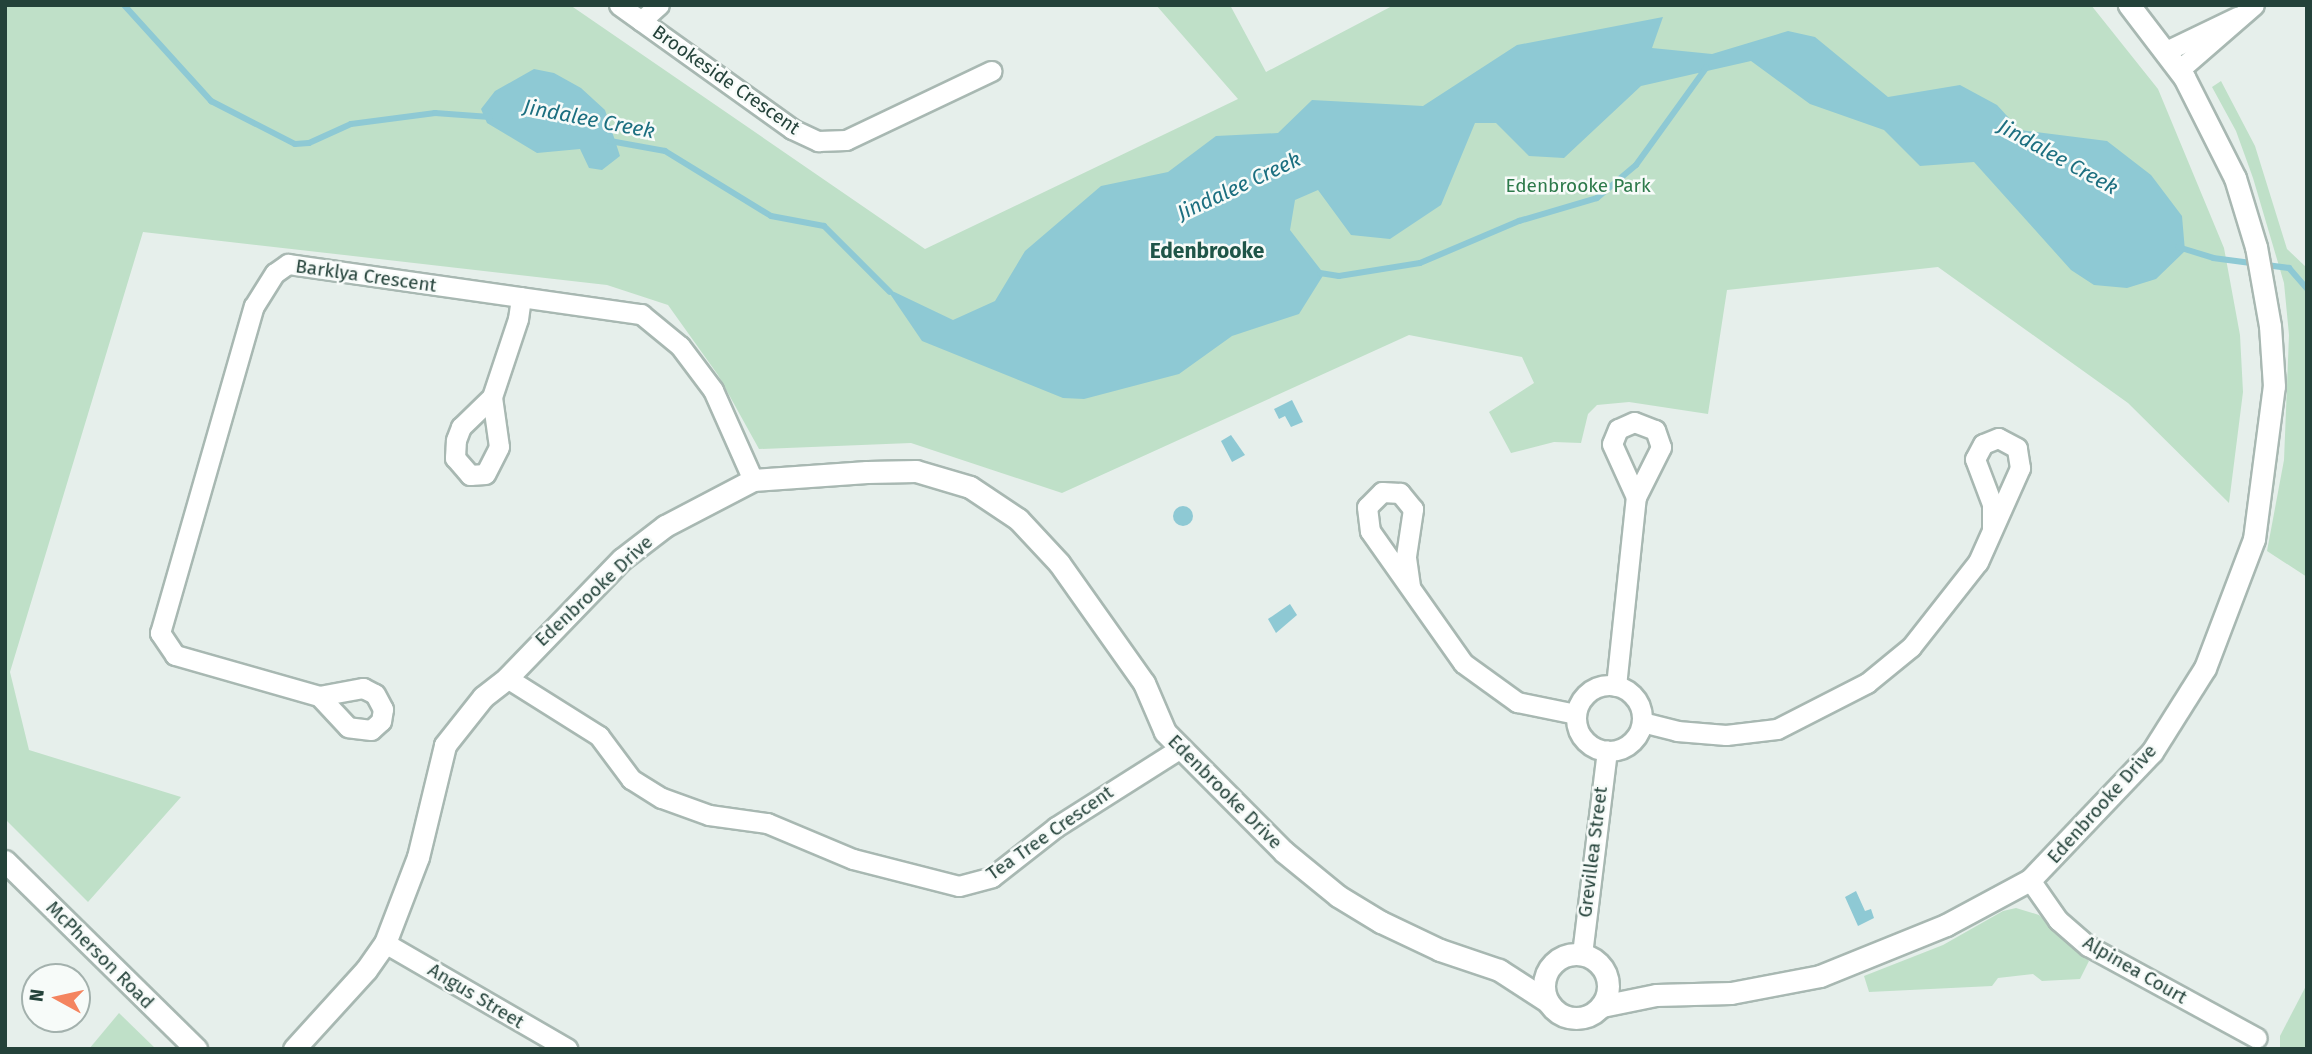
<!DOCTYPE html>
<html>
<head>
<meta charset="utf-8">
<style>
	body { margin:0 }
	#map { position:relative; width:2312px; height:1054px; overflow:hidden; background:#e6efeb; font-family:"Fira Sans",sans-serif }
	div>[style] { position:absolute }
	.green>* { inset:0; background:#bfe0c8 }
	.water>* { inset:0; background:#8ec9d4 }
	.round { border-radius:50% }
	.stream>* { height:6px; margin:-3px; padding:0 3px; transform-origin:3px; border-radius:3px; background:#8ec9d4 }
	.roads { filter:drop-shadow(2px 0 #a8b8b2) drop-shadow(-2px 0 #a8b8b2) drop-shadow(0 2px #a8b8b2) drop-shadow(0 -2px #a8b8b2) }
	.minor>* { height:19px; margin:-9.5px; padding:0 9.5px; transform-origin:9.5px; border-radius:9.5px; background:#fff }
	.minor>.ring { margin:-9.5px; padding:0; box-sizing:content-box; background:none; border:19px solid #fff; border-radius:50% }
	.tertiary>* { height:21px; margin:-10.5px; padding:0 10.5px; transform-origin:10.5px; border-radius:10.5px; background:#fff }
	.tertiary>.ring { margin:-10.5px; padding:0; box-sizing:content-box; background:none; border:21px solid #fff; border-radius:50% }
	span { translate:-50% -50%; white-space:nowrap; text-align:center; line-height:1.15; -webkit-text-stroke:5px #f7fbf9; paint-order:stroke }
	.street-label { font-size:19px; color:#24423a }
	.park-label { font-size:19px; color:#2d7a4b }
	.water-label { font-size:21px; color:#1c6f80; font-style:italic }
	.neighbourhood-label { font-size:21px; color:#1f5548; font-weight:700 }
	.frame { position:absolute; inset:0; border:7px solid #24423a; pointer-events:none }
	.north { position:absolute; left:21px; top:963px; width:70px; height:70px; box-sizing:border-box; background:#f7fbf9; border:2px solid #a3b1ad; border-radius:50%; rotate:278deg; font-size:19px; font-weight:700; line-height:28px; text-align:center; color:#24423a }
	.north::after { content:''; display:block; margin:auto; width:24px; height:32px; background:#f4845f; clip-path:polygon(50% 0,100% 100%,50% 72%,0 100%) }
</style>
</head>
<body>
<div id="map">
	<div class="green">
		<i style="clip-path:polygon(5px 5px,570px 5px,925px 249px,1238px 99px,1156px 5px,1230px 5px,1266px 72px,1394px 5px,2091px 5px,2158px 89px,2224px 248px,2240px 335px,2243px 392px,2229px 503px,2128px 403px,1938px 267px,1727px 290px,1708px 414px,1629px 402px,1597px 405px,1588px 414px,1581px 443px,1554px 442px,1511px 453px,1489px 412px,1534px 383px,1522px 357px,1409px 335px,1062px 493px,911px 443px,759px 449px,718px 375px,668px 305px,607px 285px,143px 232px,10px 672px,29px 750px,181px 797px,88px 902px,5px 819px)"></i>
		<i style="clip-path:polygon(2221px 81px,2255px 146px,2287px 249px,2307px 268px,2307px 577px,2267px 551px,2284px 460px,2289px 335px,2284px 283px,2253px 178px,2236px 131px,2212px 87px)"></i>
		<i style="clip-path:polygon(2016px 908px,2039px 915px,2089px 961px,2080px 979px,2042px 981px,2033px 974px,1998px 978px,1992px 986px,1869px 992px,1864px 976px,1943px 945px,2003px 911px)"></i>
		<i style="clip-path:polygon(2307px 984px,2307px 1049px,2280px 1049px,2280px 1036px)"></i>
		<i style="clip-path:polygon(119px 1013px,156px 1049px,89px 1049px)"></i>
	</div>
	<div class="water">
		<i style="clip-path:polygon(1663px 17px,1652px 48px,1712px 54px,1788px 31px,1815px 37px,1888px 97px,1960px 85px,1997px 105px,2020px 130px,2107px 141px,2151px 175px,2182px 216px,2185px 251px,2156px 279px,2127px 288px,2094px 285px,2071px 270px,1974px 162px,1920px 166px,1884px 130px,1810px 104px,1751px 61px,1641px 86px,1564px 158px,1529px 156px,1496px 123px,1475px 123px,1441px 205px,1390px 239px,1351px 235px,1318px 190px,1295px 200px,1290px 230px,1324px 274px,1299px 314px,1232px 336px,1179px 374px,1084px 399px,1063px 398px,922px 341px,886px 288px,953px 320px,995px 301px,1025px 251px,1101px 186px,1168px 172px,1216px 136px,1278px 133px,1312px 100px,1423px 106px,1517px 45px)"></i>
		<i style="clip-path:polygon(534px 69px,554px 73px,581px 88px,605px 110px,620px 156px,602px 170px,589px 168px,580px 149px,537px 153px,487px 123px,481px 109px,495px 91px)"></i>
		<i style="clip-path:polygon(1292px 400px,1303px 422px,1291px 427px,1285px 416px,1279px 419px,1274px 409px)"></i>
		<i style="clip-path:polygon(1231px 435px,1245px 455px,1232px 462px,1221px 441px)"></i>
		<i class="round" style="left:1173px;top:506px;width:20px;height:20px"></i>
		<i style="clip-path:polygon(1290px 604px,1297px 615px,1276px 633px,1268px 619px)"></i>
		<i style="clip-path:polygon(1856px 891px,1865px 911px,1871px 909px,1874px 918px,1858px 926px,1845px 897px)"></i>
	</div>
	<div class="stream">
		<i style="left:124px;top:5px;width:130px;rotate:47.8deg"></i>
		<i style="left:211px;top:101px;width:94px;rotate:27.1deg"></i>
		<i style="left:295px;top:144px;width:14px;rotate:-4deg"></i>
		<i style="left:309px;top:143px;width:46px;rotate:-24.3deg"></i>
		<i style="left:351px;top:124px;width:85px;rotate:-7.5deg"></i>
		<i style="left:435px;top:113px;width:55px;rotate:4.2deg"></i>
		<i style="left:610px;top:141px;width:56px;rotate:10.3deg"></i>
		<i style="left:665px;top:151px;width:124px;rotate:31.5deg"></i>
		<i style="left:771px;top:216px;width:54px;rotate:10.7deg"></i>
		<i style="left:824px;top:226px;width:93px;rotate:45deg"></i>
		<i style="left:2178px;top:247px;width:37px;rotate:17deg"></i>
		<i style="left:2213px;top:258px;width:77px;rotate:7.5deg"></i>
		<i style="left:2289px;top:268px;width:28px;rotate:49deg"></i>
		<i style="left:1320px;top:273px;width:19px;rotate:9deg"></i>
		<i style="left:1339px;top:276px;width:82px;rotate:-9.1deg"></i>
		<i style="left:1420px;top:263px;width:108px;rotate:-23deg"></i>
		<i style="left:1519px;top:221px;width:81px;rotate:-16.4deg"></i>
		<i style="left:1597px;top:198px;width:51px;rotate:-40.2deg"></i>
		<i style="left:1636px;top:165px;width:120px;rotate:-54.2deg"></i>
	</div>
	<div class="roads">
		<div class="minor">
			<i style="left:619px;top:5px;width:213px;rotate:35.6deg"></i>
			<i style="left:792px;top:129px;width:29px;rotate:25deg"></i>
			<i style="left:818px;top:141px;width:28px;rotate:-2deg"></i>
			<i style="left:846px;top:140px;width:161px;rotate:-25.4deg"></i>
			<i style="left:641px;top:21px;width:24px;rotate:-42deg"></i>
			<i style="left:2166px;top:51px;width:79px;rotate:-25.6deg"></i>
			<i style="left:2179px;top:70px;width:99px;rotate:-40.9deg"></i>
			<i style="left:492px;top:397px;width:50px;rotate:82deg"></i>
			<i style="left:499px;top:447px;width:30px;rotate:117deg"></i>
			<i style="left:485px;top:474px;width:15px;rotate:176deg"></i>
			<i style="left:470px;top:475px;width:23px;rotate:-131deg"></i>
			<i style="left:455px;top:458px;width:18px;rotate:-87deg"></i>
			<i style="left:456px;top:440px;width:14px;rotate:-69deg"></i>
			<i style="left:461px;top:427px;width:43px;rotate:-44.1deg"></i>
			<i style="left:492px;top:397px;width:82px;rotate:-71.6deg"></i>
			<i style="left:518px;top:319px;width:22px;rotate:-82deg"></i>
			<i style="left:1410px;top:586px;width:30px;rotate:-98deg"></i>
			<i style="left:1406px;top:556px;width:48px;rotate:-81.5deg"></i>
			<i style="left:1413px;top:509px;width:21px;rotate:-129deg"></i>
			<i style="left:1400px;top:493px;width:18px;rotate:-177deg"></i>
			<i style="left:1382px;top:492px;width:21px;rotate:135deg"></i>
			<i style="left:1367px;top:507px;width:24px;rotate:83deg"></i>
			<i style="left:1370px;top:531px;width:161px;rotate:54.8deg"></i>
			<i style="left:1463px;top:663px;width:67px;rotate:35.8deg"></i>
			<i style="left:1517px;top:702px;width:60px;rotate:11.5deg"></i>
			<i style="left:507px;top:678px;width:109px;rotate:32.2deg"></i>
			<i style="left:599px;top:736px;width:54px;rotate:53.3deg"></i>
			<i style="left:631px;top:779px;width:36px;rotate:32deg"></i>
			<i style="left:662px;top:798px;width:50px;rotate:19.9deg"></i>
			<i style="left:709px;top:815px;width:59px;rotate:7.9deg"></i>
			<i style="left:767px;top:823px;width:93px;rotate:22.7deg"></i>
			<i style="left:853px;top:859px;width:109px;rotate:14.3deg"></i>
			<i style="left:959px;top:886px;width:34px;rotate:-15deg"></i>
			<i style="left:992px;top:877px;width:81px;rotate:-38deg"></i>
			<i style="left:1056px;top:827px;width:146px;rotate:-32.4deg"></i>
			<i class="ring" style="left:1576px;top:685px;width:47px;height:47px"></i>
			<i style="left:1616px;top:686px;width:190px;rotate:-84deg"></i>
			<i style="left:1636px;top:497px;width:56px;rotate:-63.4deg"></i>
			<i style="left:1661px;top:447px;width:18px;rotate:-109deg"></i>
			<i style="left:1655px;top:430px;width:22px;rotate:-159deg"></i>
			<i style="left:1634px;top:422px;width:17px;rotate:156deg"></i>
			<i style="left:1618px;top:429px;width:16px;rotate:112deg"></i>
			<i style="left:1612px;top:444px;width:58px;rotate:65.6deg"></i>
			<i style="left:319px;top:696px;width:45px;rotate:-10.3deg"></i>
			<i style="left:363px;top:688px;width:13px;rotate:27deg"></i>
			<i style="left:375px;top:694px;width:17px;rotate:62deg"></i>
			<i style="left:383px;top:709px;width:12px;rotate:99deg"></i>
			<i style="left:381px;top:721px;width:13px;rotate:138deg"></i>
			<i style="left:371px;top:730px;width:23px;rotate:-173deg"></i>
			<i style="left:348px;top:727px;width:42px;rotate:-133.1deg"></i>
			<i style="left:319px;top:696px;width:150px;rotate:-164.1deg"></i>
			<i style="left:175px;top:655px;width:27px;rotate:-124deg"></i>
			<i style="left:160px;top:633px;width:340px;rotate:-74deg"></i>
			<i style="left:254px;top:306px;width:39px;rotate:-58deg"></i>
			<i style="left:275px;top:273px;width:16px;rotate:-35deg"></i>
			<i style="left:288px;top:264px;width:357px;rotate:8.1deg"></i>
			<i style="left:641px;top:314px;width:50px;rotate:39.4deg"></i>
			<i style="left:680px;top:346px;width:55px;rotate:53.1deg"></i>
			<i style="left:713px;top:390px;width:98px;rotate:66deg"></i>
			<i style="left:1642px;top:722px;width:36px;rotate:14deg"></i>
			<i style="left:1677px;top:731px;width:49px;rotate:4.7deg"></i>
			<i style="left:1726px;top:735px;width:51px;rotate:-6.7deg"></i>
			<i style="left:1777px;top:729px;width:101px;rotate:-27.1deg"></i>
			<i style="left:1867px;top:683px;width:57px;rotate:-39.3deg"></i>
			<i style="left:1911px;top:647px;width:108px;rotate:-51.8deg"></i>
			<i style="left:1978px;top:562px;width:103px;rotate:-65.9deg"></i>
			<i style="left:2020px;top:468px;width:20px;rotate:-99deg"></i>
			<i style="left:2017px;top:448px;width:21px;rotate:-152deg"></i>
			<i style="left:1998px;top:438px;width:16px;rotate:158deg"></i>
			<i style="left:1983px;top:444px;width:17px;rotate:118deg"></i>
			<i style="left:1975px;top:459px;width:48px;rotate:69.3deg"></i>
			<i style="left:1992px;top:504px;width:25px;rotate:90deg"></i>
			<i style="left:2030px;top:880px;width:49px;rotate:55deg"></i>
			<i style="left:2058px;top:920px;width:40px;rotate:41deg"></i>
			<i style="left:2088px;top:946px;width:192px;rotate:28.6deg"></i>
			<i style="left:385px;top:943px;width:211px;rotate:30.1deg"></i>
			<i style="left:1582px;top:954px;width:205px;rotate:-83deg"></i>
		</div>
		<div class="tertiary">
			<i style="left:5px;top:861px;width:268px;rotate:44.5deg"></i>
			<i class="ring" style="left:1544px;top:954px;width:43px;height:43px"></i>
			<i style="left:1602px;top:1006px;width:55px;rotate:-11.5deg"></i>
			<i style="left:1656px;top:995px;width:75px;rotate:-1.5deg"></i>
			<i style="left:1731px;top:993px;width:91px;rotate:-10.8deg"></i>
			<i style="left:1820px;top:976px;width:136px;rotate:-22deg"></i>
			<i style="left:1946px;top:925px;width:95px;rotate:-28.2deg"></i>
			<i style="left:2030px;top:880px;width:177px;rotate:-46.4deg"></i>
			<i style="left:2152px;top:752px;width:99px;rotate:-57.8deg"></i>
			<i style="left:2205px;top:668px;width:138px;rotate:-69.2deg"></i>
			<i style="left:2254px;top:539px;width:154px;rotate:-82.6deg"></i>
			<i style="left:2274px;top:386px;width:60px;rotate:-93.8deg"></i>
			<i style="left:2270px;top:326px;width:80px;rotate:-100deg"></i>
			<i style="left:2256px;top:247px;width:72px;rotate:-106.9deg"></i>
			<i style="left:2235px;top:178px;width:113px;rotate:-116.8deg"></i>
			<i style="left:2184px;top:77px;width:91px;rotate:-127.4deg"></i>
			<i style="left:294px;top:1049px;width:107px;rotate:-47.7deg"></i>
			<i style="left:366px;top:970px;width:33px;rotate:-55deg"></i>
			<i style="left:385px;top:943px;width:92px;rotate:-69deg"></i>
			<i style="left:418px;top:857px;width:115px;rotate:-76.4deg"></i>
			<i style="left:445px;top:745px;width:61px;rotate:-51.6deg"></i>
			<i style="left:483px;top:697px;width:31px;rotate:-38deg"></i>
			<i style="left:507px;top:678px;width:165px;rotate:-46deg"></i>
			<i style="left:622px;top:559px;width:54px;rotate:-37.5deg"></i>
			<i style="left:665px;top:526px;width:99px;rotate:-27.6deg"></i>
			<i style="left:753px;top:480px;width:114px;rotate:-4deg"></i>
			<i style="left:867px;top:472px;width:49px;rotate:-1.2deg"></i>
			<i style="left:916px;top:471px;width:56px;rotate:16.5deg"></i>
			<i style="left:970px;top:487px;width:58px;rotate:33.7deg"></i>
			<i style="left:1018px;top:519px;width:60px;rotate:47deg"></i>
			<i style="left:1059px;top:563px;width:147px;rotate:54.7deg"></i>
			<i style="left:1144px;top:683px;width:53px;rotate:66.8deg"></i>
			<i style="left:1165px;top:732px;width:168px;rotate:45.2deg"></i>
			<i style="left:1283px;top:851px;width:71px;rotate:39.3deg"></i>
			<i style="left:1338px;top:896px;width:50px;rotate:31.2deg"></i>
			<i style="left:1381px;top:922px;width:65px;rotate:25.4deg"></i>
			<i style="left:1440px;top:950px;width:62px;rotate:18.7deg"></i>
			<i style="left:1499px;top:970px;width:57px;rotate:32.9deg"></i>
		</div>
	</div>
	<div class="street-label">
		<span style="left:726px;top:80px;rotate:35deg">Brookeside Crescent</span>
		<span style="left:366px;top:276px;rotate:8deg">Barklya Crescent</span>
		<span style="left:594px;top:591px;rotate:-43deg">Edenbrooke Drive</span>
		<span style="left:1225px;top:792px;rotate:45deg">Edenbrooke Drive</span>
		<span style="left:2102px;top:804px;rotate:-48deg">Edenbrooke Drive</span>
		<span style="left:1050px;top:833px;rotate:-35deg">Tea Tree Crescent</span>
		<span style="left:1593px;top:852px;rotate:-83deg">Grevillea Street</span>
		<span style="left:100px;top:955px;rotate:45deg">McPherson Road</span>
		<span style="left:2135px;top:970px;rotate:30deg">Alpinea Court</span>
		<span style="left:476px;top:996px;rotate:31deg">Angus Street</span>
	</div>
	<div class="park-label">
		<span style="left:1578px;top:186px">Edenbrooke Park</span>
	</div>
	<div class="water-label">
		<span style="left:589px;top:119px;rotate:11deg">Jindalee Creek</span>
		<span style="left:2058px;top:157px;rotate:29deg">Jindalee Creek</span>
		<span style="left:1239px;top:186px;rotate:-25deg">Jindalee Creek</span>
	</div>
	<div class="neighbourhood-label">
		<span style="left:1207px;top:251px">Edenbrooke</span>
	</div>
	<div class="frame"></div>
	<div class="north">N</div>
</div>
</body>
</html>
